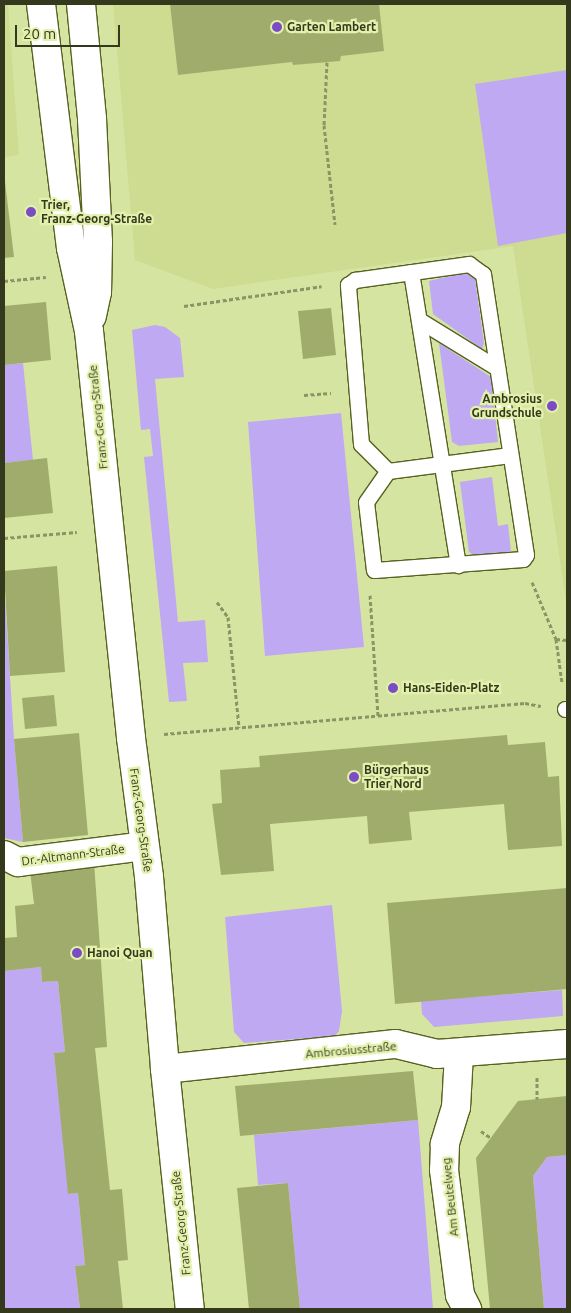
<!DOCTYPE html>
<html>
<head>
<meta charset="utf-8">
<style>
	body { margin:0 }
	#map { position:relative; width:571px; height:1313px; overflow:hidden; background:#d6e4a1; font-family:Ubuntu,sans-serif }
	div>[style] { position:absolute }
	.built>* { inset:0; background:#cddc91 }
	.green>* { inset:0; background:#bfa9f2 }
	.building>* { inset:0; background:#a0ac6c }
	.path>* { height:3px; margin-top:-1.5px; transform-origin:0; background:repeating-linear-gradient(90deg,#8a9464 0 4px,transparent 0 6.5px) }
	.roads { filter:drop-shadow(1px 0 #576120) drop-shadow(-1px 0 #576120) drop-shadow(0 1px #576120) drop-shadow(0 -1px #576120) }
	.service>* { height:15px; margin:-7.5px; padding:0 7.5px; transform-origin:7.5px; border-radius:7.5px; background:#fff }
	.minor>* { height:28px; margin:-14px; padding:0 14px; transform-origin:14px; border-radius:14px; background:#fff }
	.tertiary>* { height:28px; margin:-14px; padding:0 14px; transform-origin:14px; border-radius:14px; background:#fff }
	.dots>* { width:14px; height:14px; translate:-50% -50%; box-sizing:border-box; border:2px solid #e3f1ad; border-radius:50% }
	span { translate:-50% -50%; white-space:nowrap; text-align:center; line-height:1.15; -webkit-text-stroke:4.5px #e3f1ad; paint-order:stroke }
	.poi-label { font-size:12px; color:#34391e; font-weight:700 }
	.left { translate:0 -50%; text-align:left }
	.right { translate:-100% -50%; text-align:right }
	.street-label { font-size:12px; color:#34391e }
	.frame { position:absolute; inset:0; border:5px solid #34391e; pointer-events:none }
	.scale { position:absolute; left:15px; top:25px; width:105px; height:22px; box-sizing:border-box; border:2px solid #34391e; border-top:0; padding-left:6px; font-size:15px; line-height:18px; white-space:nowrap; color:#34391e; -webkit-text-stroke:4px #e3f1ad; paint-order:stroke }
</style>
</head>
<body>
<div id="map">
	<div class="built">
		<i style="clip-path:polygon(4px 4px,8px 4px,19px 155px,4px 157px)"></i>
		<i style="clip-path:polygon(113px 4px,567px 4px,567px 607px,513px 246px,213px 289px,135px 260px)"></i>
	</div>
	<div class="green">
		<i style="clip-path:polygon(567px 70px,567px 233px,498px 246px,475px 84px)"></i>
		<i style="clip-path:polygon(468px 272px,475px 278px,484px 343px,482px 349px,433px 314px,429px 281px)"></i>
		<i style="clip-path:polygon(155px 325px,165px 327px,180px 338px,184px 377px,155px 379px,178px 622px,205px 620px,208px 662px,183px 663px,187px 701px,169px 702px,144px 457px,153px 456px,150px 429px,141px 430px,132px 330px)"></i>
		<i style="clip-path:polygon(439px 343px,491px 377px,498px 442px,459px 446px,452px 442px)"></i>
		<i style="clip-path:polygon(23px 363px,33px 460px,4px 463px,4px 365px)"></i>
		<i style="clip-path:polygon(341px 413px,364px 647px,265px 656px,248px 422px)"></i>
		<i style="clip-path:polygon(492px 477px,498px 526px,508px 524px,511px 552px,475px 556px,469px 552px,460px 482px)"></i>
		<i style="clip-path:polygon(4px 583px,14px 739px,23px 842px,4px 838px)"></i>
		<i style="clip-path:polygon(332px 905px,342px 1011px,339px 1031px,335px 1036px,244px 1043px,234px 1032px,225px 917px)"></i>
		<i style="clip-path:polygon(41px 967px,42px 982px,58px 981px,65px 1052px,54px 1053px,69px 1194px,78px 1193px,85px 1265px,75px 1266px,80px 1309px,4px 1309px,4px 971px)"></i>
		<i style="clip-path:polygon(562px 990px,563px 1016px,434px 1027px,422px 1014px,421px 1001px)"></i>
		<i style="clip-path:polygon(418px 1120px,433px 1309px,300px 1309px,288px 1183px,258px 1185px,254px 1135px)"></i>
		<i style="clip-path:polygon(567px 1155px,567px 1309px,544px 1309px,533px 1176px,547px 1157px)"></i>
	</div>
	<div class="building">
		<i style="clip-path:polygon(170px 4px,379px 4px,384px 51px,341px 56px,340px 61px,293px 65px,292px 62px,178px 75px)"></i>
		<i style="clip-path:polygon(4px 173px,14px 257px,4px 258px)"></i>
		<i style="clip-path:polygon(46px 302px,51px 360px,4px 365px,4px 306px)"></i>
		<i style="clip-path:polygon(331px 308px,336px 355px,303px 359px,298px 311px)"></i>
		<i style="clip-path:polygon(47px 458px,53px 513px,4px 518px,4px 463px)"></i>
		<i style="clip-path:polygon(57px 566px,65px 672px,10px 676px,4px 571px)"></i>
		<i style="clip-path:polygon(54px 695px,57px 726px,25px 729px,22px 698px)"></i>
		<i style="clip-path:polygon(79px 733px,88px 835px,23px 842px,14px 739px)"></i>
		<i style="clip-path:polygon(507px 735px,508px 745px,545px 742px,548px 777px,559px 776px,562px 846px,508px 850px,504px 804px,409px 812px,412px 840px,369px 844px,367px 816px,270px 824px,274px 871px,221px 875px,212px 804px,222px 803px,220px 770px,260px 767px,259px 756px)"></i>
		<i style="clip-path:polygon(94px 862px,107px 1047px,95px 1048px,110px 1190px,122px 1189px,128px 1260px,118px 1261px,123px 1309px,80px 1309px,75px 1266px,85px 1265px,78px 1193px,68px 1194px,54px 1053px,65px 1052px,58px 981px,42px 982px,41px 967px,4px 971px,4px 938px,17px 937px,15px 906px,34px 904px,30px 871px)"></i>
		<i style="clip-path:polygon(567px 888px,567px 989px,395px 1004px,387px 903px)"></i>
		<i style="clip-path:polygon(413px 1071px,418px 1120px,240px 1136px,235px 1086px)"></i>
		<i style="clip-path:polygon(567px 1096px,567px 1155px,547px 1157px,533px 1176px,544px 1309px,490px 1309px,476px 1158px,518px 1101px)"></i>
		<i style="clip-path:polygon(288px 1183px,300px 1309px,249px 1309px,237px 1188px)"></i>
	</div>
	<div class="path">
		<i style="left:327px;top:62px;width:63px;rotate:92.7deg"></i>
		<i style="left:324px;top:125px;width:100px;rotate:83.7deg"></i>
		<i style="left:4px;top:281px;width:42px;rotate:-5.4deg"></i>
		<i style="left:184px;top:306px;width:139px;rotate:-8.2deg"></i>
		<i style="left:304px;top:395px;width:27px;rotate:-4deg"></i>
		<i style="left:4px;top:538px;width:73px;rotate:-4.7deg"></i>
		<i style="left:532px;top:582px;width:62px;rotate:67.2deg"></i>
		<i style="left:556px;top:639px;width:44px;rotate:82.2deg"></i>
		<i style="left:370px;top:595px;width:121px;rotate:86.2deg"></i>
		<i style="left:217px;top:602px;width:19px;rotate:54deg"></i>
		<i style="left:228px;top:617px;width:111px;rotate:84.3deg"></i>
		<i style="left:556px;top:639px;width:11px;rotate:5deg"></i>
		<i style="left:164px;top:734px;width:362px;rotate:-4.9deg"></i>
		<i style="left:525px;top:703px;width:16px;rotate:11deg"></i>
		<i style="left:537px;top:1077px;width:22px;rotate:90deg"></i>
		<i style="left:481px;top:1131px;width:12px;rotate:35deg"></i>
	</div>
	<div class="roads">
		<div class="service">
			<i style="left:469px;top:264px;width:17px;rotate:36deg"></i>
			<i style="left:483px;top:274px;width:284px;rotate:81.3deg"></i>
			<i style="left:526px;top:555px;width:5px;rotate:127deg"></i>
			<i style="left:523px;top:559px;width:149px;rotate:175.8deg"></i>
			<i style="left:374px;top:570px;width:68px;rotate:-96.7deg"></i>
			<i style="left:366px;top:502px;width:38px;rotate:-55deg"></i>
			<i style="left:388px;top:471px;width:38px;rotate:-135deg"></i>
			<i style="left:361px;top:444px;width:160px;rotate:-94.7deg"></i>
			<i style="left:348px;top:285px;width:9px;rotate:-36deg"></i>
			<i style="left:355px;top:280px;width:115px;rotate:-8deg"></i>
			<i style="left:411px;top:272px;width:297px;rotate:80.9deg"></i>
			<i style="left:419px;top:320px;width:92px;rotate:31.6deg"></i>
			<i style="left:388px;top:471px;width:123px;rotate:-7.5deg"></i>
			<i style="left:565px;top:709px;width:2px"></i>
		</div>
		<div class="minor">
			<i style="left:4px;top:855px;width:16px;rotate:27deg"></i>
			<i style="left:18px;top:862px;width:127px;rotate:-7.2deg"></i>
			<i style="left:459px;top:1054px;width:53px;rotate:93.2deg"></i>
			<i style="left:456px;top:1107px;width:39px;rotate:107deg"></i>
			<i style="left:445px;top:1144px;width:26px;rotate:92deg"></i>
			<i style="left:444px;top:1170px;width:126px;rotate:82.7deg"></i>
			<i style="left:460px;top:1295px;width:16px;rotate:63deg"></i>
			<i style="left:165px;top:1069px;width:232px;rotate:-6.2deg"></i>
			<i style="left:396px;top:1044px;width:42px;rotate:13.7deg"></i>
			<i style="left:437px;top:1054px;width:130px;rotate:-4.4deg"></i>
		</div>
		<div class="tertiary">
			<i style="left:41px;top:4px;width:246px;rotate:83deg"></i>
			<i style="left:71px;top:248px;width:85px;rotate:77.8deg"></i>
			<i style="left:89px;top:331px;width:409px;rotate:84.1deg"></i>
			<i style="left:131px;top:738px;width:140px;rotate:82.6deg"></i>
			<i style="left:149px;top:877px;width:193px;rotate:85.2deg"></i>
			<i style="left:165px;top:1069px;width:241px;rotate:84.1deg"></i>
			<i style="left:81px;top:4px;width:116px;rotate:84.5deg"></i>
			<i style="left:92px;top:119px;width:123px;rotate:87.2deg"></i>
			<i style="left:98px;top:242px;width:50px;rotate:91.1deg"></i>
			<i style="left:97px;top:292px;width:25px;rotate:102deg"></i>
		</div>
	</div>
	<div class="dots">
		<i style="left:277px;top:27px;background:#7b4dc5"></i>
		<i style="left:31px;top:212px;background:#7b4dc5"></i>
		<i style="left:552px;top:406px;background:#7b4dc5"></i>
		<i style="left:393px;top:688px;background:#7b4dc5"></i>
		<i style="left:354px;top:777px;background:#7b4dc5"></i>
		<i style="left:77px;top:953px;background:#7b4dc5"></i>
	</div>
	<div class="poi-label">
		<span class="left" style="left:287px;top:27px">Garten Lambert</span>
		<span class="left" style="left:41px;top:212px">Trier,<br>Franz-Georg-Straße</span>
		<span class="right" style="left:542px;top:406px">Ambrosius<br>Grundschule</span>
		<span class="left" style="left:403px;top:688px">Hans-Eiden-Platz</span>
		<span class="left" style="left:364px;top:777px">Bürgerhaus<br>Trier Nord</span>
		<span class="left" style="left:87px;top:953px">Hanoi Quan</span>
	</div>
	<div class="street-label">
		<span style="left:98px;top:417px;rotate:-96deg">Franz-Georg-Straße</span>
		<span style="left:141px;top:820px;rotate:82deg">Franz-Georg-Straße</span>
		<span style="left:73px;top:855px;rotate:-7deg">Dr.-Altmann-Straße</span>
		<span style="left:351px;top:1050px;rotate:-5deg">Ambrosiusstraße</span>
		<span style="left:450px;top:1197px;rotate:-96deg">Am Beutelweg</span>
		<span style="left:181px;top:1223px;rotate:-96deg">Franz-Georg-Straße</span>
	</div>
	<div class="frame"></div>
	<div class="scale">20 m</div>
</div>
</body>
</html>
